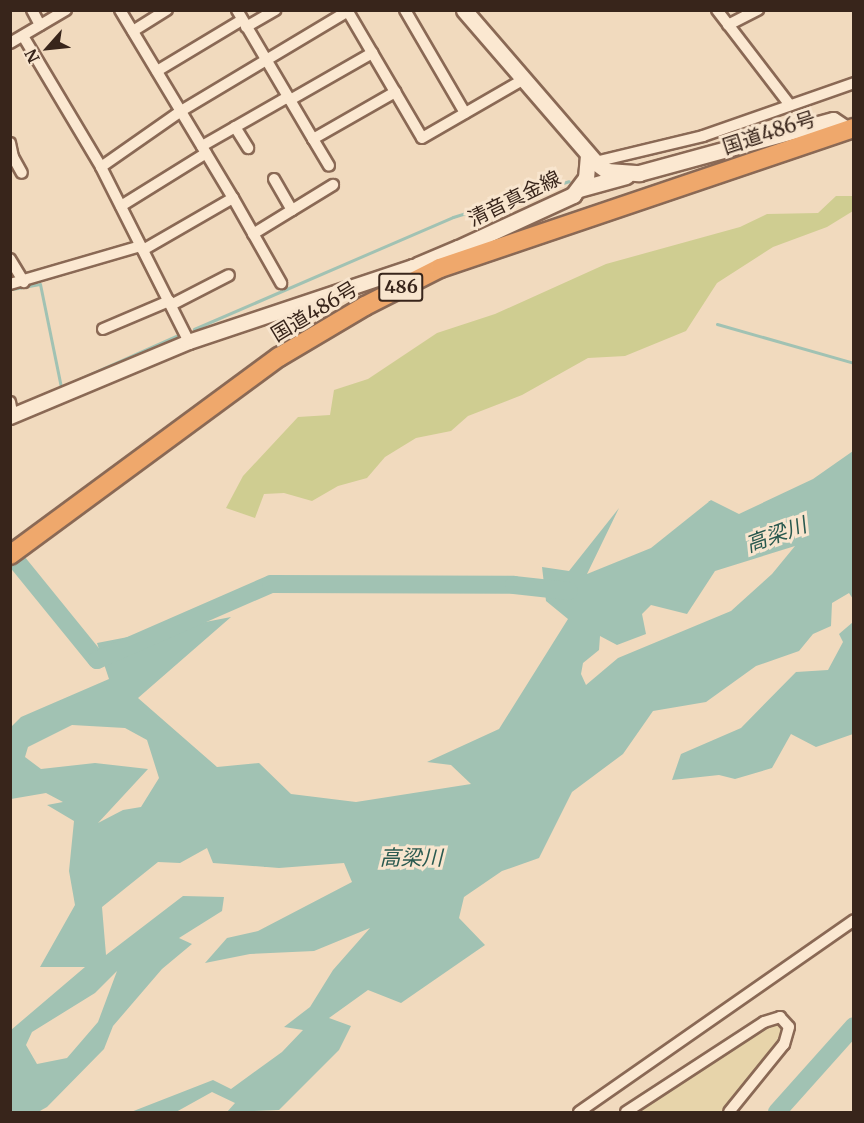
<!DOCTYPE html>
<html>
<head>
<meta charset="utf-8">
<style>
	body { margin:0 }
	#map { position:relative; width:864px; height:1123px; overflow:hidden; background:#f1dabe; font-family:Merriweather,"Noto Sans JP",serif }
	div>[style] { position:absolute }
	.farmland>* { inset:0; background:#e7d4aa }
	.green>* { inset:0; background:#cfcd91 }
	.water>* { inset:0; background:#a1c2b3 }
	.stream>* { height:3px; margin:-1.5px; padding:0 1.5px; transform-origin:1.5px; border-radius:1.5px; background:#a1c2b3 }
	.river>* { height:18px; margin:-9px; padding:0 9px; transform-origin:9px; border-radius:9px; background:#a1c2b3 }
	.roads { filter:drop-shadow(2px 0 #8a6955) drop-shadow(-2px 0 #8a6955) drop-shadow(0 2px #8a6955) drop-shadow(0 -2px #8a6955) }
	.minor>* { height:10px; margin:-5px; padding:0 5px; transform-origin:5px; border-radius:5px; background:#fbe8d1 }
	.tertiary>* { height:14px; margin:-7px; padding:0 7px; transform-origin:7px; border-radius:7px; background:#fbe8d1 }
	.secondary>* { height:15px; margin:-7.5px; padding:0 7.5px; transform-origin:7.5px; border-radius:7.5px; background:#fbe8d1 }
	.trunk>* { height:18px; margin:-9px; padding:0 9px; transform-origin:9px; border-radius:9px; background:#efa86c }
	span { translate:-50% -50%; white-space:nowrap; text-align:center; line-height:1.15; -webkit-text-stroke:6px #f8e5ce; paint-order:stroke }
	.shield-label span { padding:2px 4px; background:#f8e5ce; border:2px solid; border-radius:4px; -webkit-text-stroke-width:0 }
	.shield-label { font-size:18px; color:#38251b; font-weight:700 }
	.street-label { font-size:20px; color:#38251b }
	.water-label { font-size:21px; color:#29594f; font-style:italic }
	.frame { position:absolute; inset:0; border:12px solid #38251b; pointer-events:none }
	.north { position:absolute; left:18px; top:18px; width:60px; height:60px; -webkit-text-stroke:4px #f8e5ce; paint-order:stroke; rotate:243deg; font-size:16px; font-weight:700; line-height:24px; text-align:center; color:#38251b }
	.north::after { content:''; display:block; margin:auto; width:21px; height:27px; background:#38251b; clip-path:polygon(50% 0,100% 100%,50% 72%,0 100%) }
</style>
</head>
<body>
<div id="map">
	<div class="farmland">
		<i style="clip-path:polygon(771px 1021px,784px 1025px,785px 1034px,721px 1112px,638px 1112px)"></i>
	</div>
	<div class="green">
		<i style="clip-path:polygon(836px 196px,853px 196px,853px 211px,827px 227px,773px 247px,717px 283px,686px 331px,625px 356px,588px 358px,522px 395px,468px 416px,451px 431px,416px 438px,385px 457px,367px 478px,338px 486px,312px 501px,284px 493px,264px 494px,255px 518px,226px 508px,243px 476px,298px 417px,330px 415px,334px 390px,368px 379px,437px 333px,495px 314px,606px 264px,740px 227px,767px 214px,818px 213px)"></i>
	</div>
	<div class="water">
		<i style="clip-path:polygon(evenodd,853px 451px,853px 599px,849px 593px,832px 603px,831px 626px,813px 634px,799px 651px,756px 666px,706px 702px,653px 711px,623px 754px,572px 792px,539px 858px,502px 871px,464px 897px,459px 918px,485px 945px,401px 1003px,368px 990px,329px 1018px,351px 1026px,339px 1050px,279px 1110px,227px 1112px,235px 1103px,212px 1092px,176px 1112px,131px 1112px,213px 1080px,231px 1089px,282px 1052px,303px 1030px,284px 1027px,310px 1007px,333px 970px,370px 928px,314px 951px,250px 954px,205px 963px,227px 938px,258px 931px,352px 882px,344px 863px,279px 868px,213px 863px,207px 848px,180px 863px,158px 862px,102px 907px,106px 955px,183px 896px,224px 897px,222px 911px,179px 938px,192px 944px,162px 969px,113px 1026px,104px 1049px,47px 1107px,38px 1112px,11px 1112px,11px 1030px,85px 967px,40px 967px,75px 905px,69px 871px,74px 821px,47px 805px,63px 802px,46px 793px,11px 799px,11px 727px,21px 717px,109px 679px,97px 643px,231px 617px,138px 698px,217px 767px,259px 763px,291px 794px,356px 802px,471px 784px,451px 765px,427px 762px,499px 729px,568px 619px,546px 601px,542px 567px,569px 571px,619px 508px,587px 574px,651px 548px,711px 500px,739px 514px,813px 479px,853px 451px,795px 546px,772px 574px,731px 611px,618px 658px,586px 685px,581px 674px,583px 663px,599px 650px,600px 636px,617px 645px,646px 634px,642px 614px,651px 605px,687px 614px,715px 571px,795px 546px,853px 451px,72px 725px,125px 728px,147px 740px,159px 778px,141px 807px,123px 810px,98px 823px,148px 769px,95px 763px,41px 769px,25px 757px,28px 747px,72px 725px,853px 451px,117px 971px,98px 1022px,67px 1058px,37px 1064px,26px 1045px,32px 1032px,95px 993px,117px 971px)"></i>
		<i style="clip-path:polygon(853px 622px,853px 734px,816px 747px,791px 734px,772px 768px,735px 779px,719px 775px,672px 780px,681px 754px,741px 728px,796px 672px,828px 670px,843px 642px,839px 634px)"></i>
	</div>
	<div class="stream">
		<i style="left:12px;top:289px;width:28px;rotate:-10deg"></i>
		<i style="left:40px;top:284px;width:105px;rotate:78.5deg"></i>
		<i style="left:61px;top:387px;width:126px;rotate:-23.9deg"></i>
		<i style="left:717px;top:324px;width:142px;rotate:15.9deg"></i>
		<i style="left:194px;top:329px;width:282px;rotate:-23.4deg"></i>
		<i style="left:453px;top:217px;width:121px;rotate:-17.2deg"></i>
	</div>
	<div class="river">
		<i style="left:10px;top:553px;width:138px;rotate:50.9deg"></i>
		<i style="left:97px;top:660px;width:190px;rotate:-23.6deg"></i>
		<i style="left:271px;top:584px;width:243px;rotate:0.2deg"></i>
		<i style="left:514px;top:585px;width:55px;rotate:6.2deg"></i>
		<i style="left:777px;top:1112px;width:115px;rotate:-48.2deg"></i>
	</div>
	<div class="roads">
		<div class="minor">
			<i style="left:32px;top:10px;width:17px;rotate:62deg"></i>
			<i style="left:120px;top:10px;width:219px;rotate:59deg"></i>
			<i style="left:233px;top:198px;width:104px;rotate:150deg"></i>
			<i style="left:237px;top:10px;width:150px;rotate:59.5deg"></i>
			<i style="left:313px;top:139px;width:95px;rotate:-29.8deg"></i>
			<i style="left:347px;top:10px;width:148px;rotate:59.6deg"></i>
			<i style="left:422px;top:138px;width:118px;rotate:-30deg"></i>
			<i style="left:405px;top:10px;width:119px;rotate:59.8deg"></i>
			<i style="left:717px;top:10px;width:120px;rotate:52.5deg"></i>
			<i style="left:728px;top:25px;width:34px;rotate:-27deg"></i>
			<i style="left:246px;top:27px;width:34px;rotate:-30deg"></i>
			<i style="left:133px;top:31px;width:40px;rotate:-32deg"></i>
			<i style="left:23px;top:36px;width:152px;rotate:59.2deg"></i>
			<i style="left:101px;top:167px;width:196px;rotate:63.3deg"></i>
			<i style="left:10px;top:43px;width:65px;rotate:-30.5deg"></i>
			<i style="left:157px;top:71px;width:99px;rotate:-31deg"></i>
			<i style="left:290px;top:100px;width:95px;rotate:-29.8deg"></i>
			<i style="left:235px;top:127px;width:25px;rotate:58deg"></i>
			<i style="left:313px;top:139px;width:31px;rotate:59deg"></i>
			<i style="left:10px;top:143px;width:14px;rotate:78deg"></i>
			<i style="left:202px;top:146px;width:99px;rotate:-29.7deg"></i>
			<i style="left:10px;top:158px;width:3px;rotate:-18deg"></i>
			<i style="left:13px;top:157px;width:18px;rotate:61deg"></i>
			<i style="left:595px;top:162px;width:111px;rotate:-13.5deg"></i>
			<i style="left:703px;top:136px;width:160px;rotate:-19.3deg"></i>
			<i style="left:101px;top:167px;width:98px;rotate:-35deg"></i>
			<i style="left:181px;top:111px;width:195px;rotate:-30.9deg"></i>
			<i style="left:274px;top:179px;width:36px;rotate:60deg"></i>
			<i style="left:233px;top:198px;width:98px;rotate:60.5deg"></i>
			<i style="left:121px;top:206px;width:100px;rotate:-31.9deg"></i>
			<i style="left:253px;top:234px;width:94px;rotate:-31.5deg"></i>
			<i style="left:10px;top:259px;width:27px;rotate:59deg"></i>
			<i style="left:10px;top:284px;width:136px;rotate:-16.2deg"></i>
			<i style="left:171px;top:305px;width:65px;rotate:-27.3deg"></i>
			<i style="left:103px;top:329px;width:72px;rotate:-23deg"></i>
			<i style="left:10px;top:402px;width:15px;rotate:79deg"></i>
			<i style="left:579px;top:1112px;width:335px;rotate:-34.9deg"></i>
			<i style="left:626px;top:1112px;width:165px;rotate:-33.1deg"></i>
			<i style="left:764px;top:1022px;width:17px;rotate:-17deg"></i>
			<i style="left:780px;top:1017px;width:13px;rotate:48deg"></i>
			<i style="left:789px;top:1027px;width:18px;rotate:106deg"></i>
			<i style="left:784px;top:1044px;width:87px;rotate:129deg"></i>
		</div>
		<div class="tertiary">
			<i style="left:418px;top:265px;width:43px;rotate:-23deg"></i>
			<i style="left:10px;top:417px;width:194px;rotate:-22.7deg"></i>
			<i style="left:189px;top:342px;width:236px;rotate:-18.5deg"></i>
			<i style="left:413px;top:267px;width:27px;rotate:2deg"></i>
		</div>
		<div class="secondary">
			<i style="left:464px;top:10px;width:201px;rotate:49.2deg"></i>
			<i style="left:595px;top:162px;width:15px;rotate:37deg"></i>
			<i style="left:607px;top:171px;width:32px;rotate:4deg"></i>
			<i style="left:639px;top:173px;width:201px;rotate:-15.3deg"></i>
			<i style="left:833px;top:120px;width:18px;rotate:34deg"></i>
			<i style="left:579px;top:189px;width:49px;rotate:-15.5deg"></i>
			<i style="left:440px;top:268px;width:27px;rotate:-48deg"></i>
			<i style="left:458px;top:248px;width:127px;rotate:-24.7deg"></i>
			<i style="left:573px;top:195px;width:21px;rotate:-53deg"></i>
			<i style="left:586px;top:178px;width:23px;rotate:-85deg"></i>
		</div>
		<div class="trunk">
			<i style="left:10px;top:555px;width:334px;rotate:-36.4deg"></i>
			<i style="left:279px;top:357px;width:100px;rotate:-30.7deg"></i>
			<i style="left:365px;top:306px;width:84px;rotate:-26.9deg"></i>
			<i style="left:440px;top:268px;width:437px;rotate:-18.7deg"></i>
		</div>
	</div>
	<div class="shield-label">
		<span style="left:401px;top:287px">486</span>
	</div>
	<div class="street-label">
		<span style="left:769px;top:132px;rotate:-18deg">国道486号</span>
		<span style="left:514px;top:198px;rotate:-26deg">清音真金線</span>
		<span style="left:314px;top:311px;rotate:-31deg">国道486号</span>
	</div>
	<div class="water-label">
		<span style="left:776px;top:535px;rotate:-20deg">高梁川</span>
		<span style="left:411px;top:858px">高梁川</span>
	</div>
	<div class="frame"></div>
	<div class="north">N</div>
</div>
</body>
</html>
